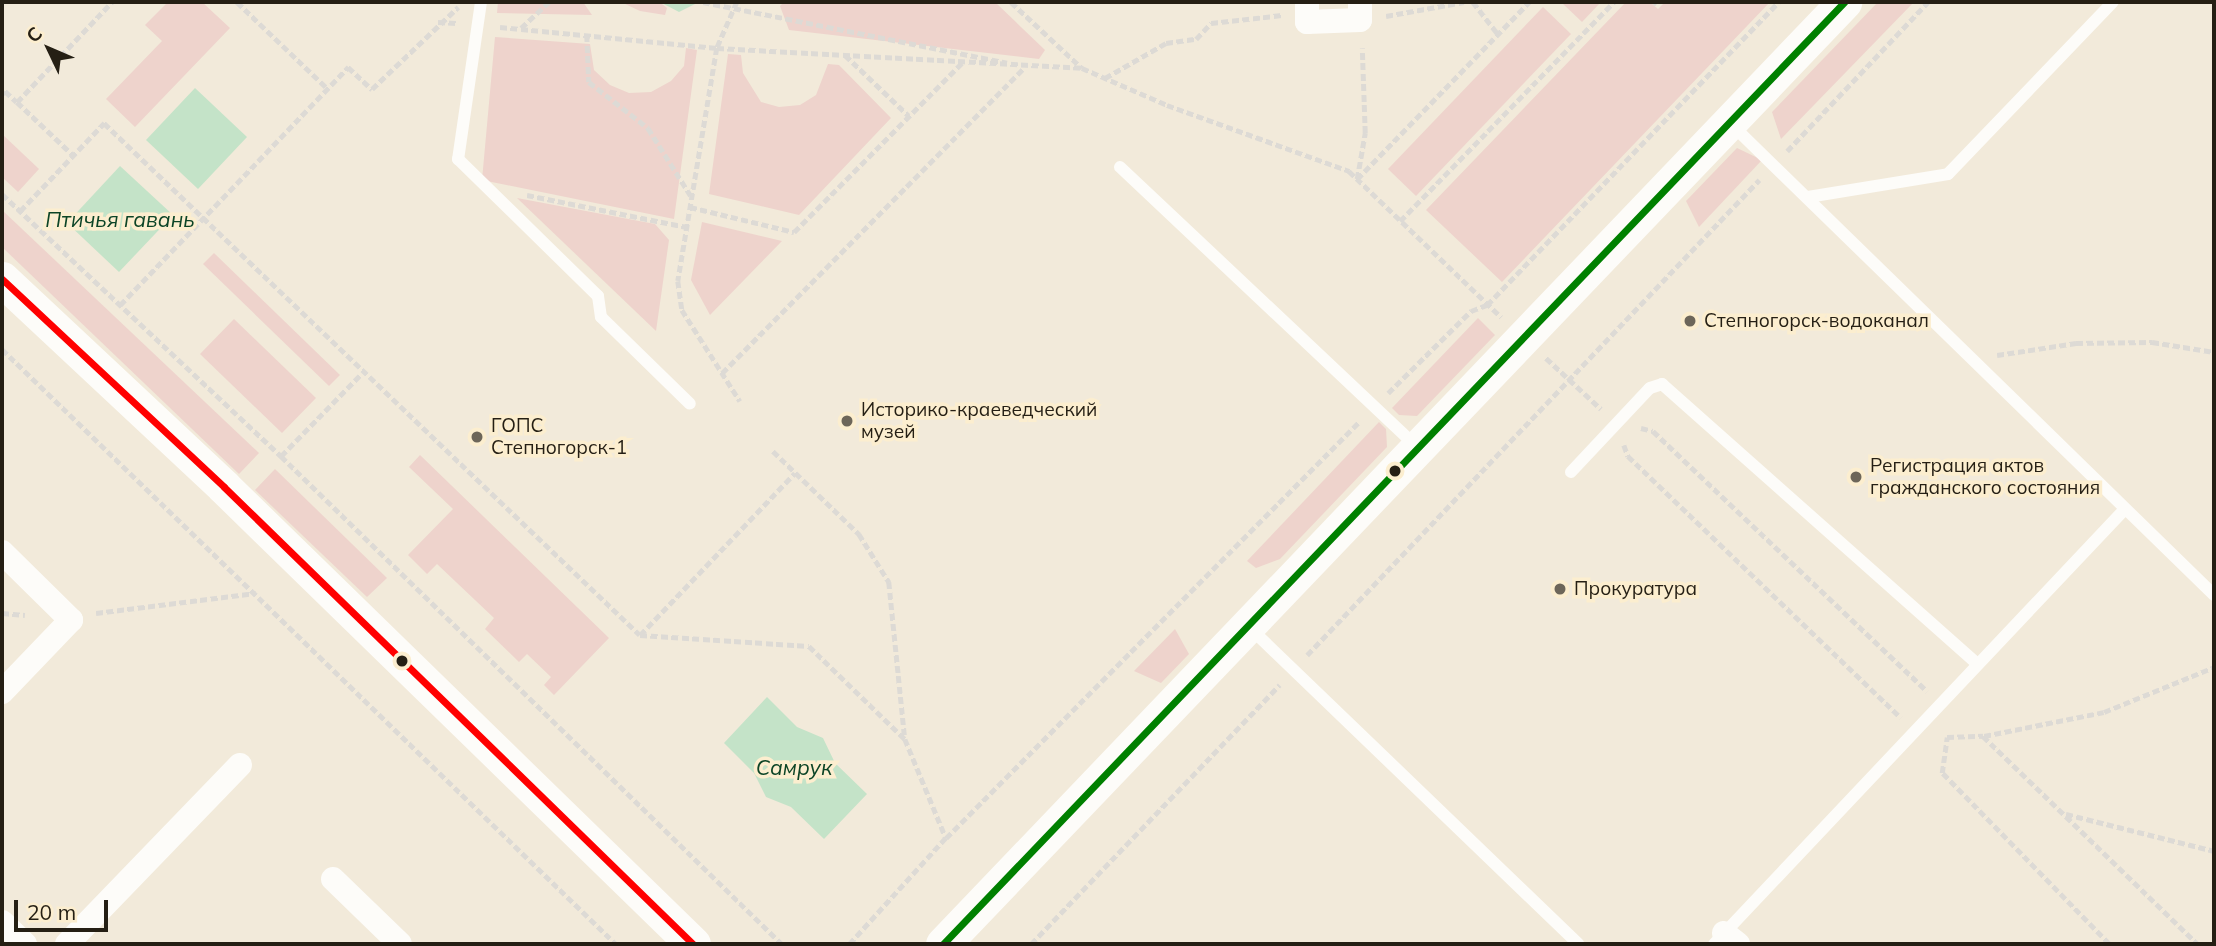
<!DOCTYPE html>
<html>
<head>
<meta charset="utf-8">
<style>
	body { margin:0 }
	#map { position:relative; width:2216px; height:946px; overflow:hidden; background:#f2eada; font-family:Mulish,sans-serif }
	div>[style] { position:absolute }
	.green>* { inset:0; background:#eed3cc }
	.water>* { inset:0; background:#c4e3c8 }
	.path>* { height:4.5px; margin-top:-2.25px; transform-origin:0; background:repeating-linear-gradient(90deg,#dddad5 0 7px,transparent 0 10.5px) }
	.lane>* { height:12px; margin:-6px; padding:0 6px; transform-origin:6px; border-radius:6px; background:#fdfcf9 }
	.street>* { height:24px; margin:-12px; padding:0 12px; transform-origin:12px; border-radius:12px; background:#fdfcf9 }
	.secondary>* { height:35px; margin:-17.5px; padding:0 17.5px; transform-origin:17.5px; border-radius:17.5px; background:#fdfcf9 }
	.bus-1>* { height:7px; margin:-3.5px; padding:0 3.5px; transform-origin:3.5px; border-radius:3.5px; background:#008000 }
	.bus-2>* { height:7px; margin:-3.5px; padding:0 3.5px; transform-origin:3.5px; border-radius:3.5px; background:#f00 }
	.dots>* { width:19px; height:19px; translate:-50% -50%; box-sizing:border-box; border:4px solid #fceecf; border-radius:50% }
	span { translate:-50% -50%; white-space:nowrap; text-align:center; line-height:1.15; -webkit-text-stroke:7px #fceecf; paint-order:stroke }
	.poi-label { font-size:19px; color:#251f14 }
	.left { translate:0 -50%; text-align:left }
	.water-label { font-size:21px; color:#0c4426; font-style:italic }
	.frame { position:absolute; inset:0; border:4px solid #251f14; pointer-events:none }
	.north { position:absolute; left:14px; top:14px; width:70px; height:70px; -webkit-text-stroke:5px #fceecf; paint-order:stroke; rotate:314deg; font-size:19px; font-weight:700; line-height:28px; text-align:center; color:#251f14 }
	.north::after { content:''; display:block; margin:auto; width:24px; height:32px; background:#251f14; clip-path:polygon(50% 0,100% 100%,50% 72%,0 100%) }
	.scale { position:absolute; left:14px; top:900px; width:94px; height:32px; box-sizing:border-box; border:4px solid #251f14; border-top:0; padding-left:9px; font-size:21px; line-height:24px; white-space:nowrap; color:#251f14; -webkit-text-stroke:5px #fceecf; paint-order:stroke }
</style>
</head>
<body>
<div id="map">
	<div class="green">
		<i style="clip-path:polygon(168px 2px,202px 2px,230px 28px,135px 127px,106px 99px,162px 41px,145px 25px)"></i>
		<i style="clip-path:polygon(498px 2px,583px 2px,592px 15px,497px 13px)"></i>
		<i style="clip-path:polygon(621px 2px,662px 4px,667px 8px,665px 15px,640px 11px)"></i>
		<i style="clip-path:polygon(784px 2px,995px 2px,1045px 50px,1039px 59px,789px 30px,780px 6px)"></i>
		<i style="clip-path:polygon(1561px 2px,1601px 2px,1582px 22px)"></i>
		<i style="clip-path:polygon(1626px 2px,1650px 2px,1658px 9px,1665px 2px,1770px 2px,1502px 282px,1426px 210px)"></i>
		<i style="clip-path:polygon(1878px 2px,1914px 2px,1781px 139px,1772px 112px)"></i>
		<i style="clip-path:polygon(1543px 7px,1571px 34px,1416px 196px,1388px 169px)"></i>
		<i style="clip-path:polygon(495px 37px,590px 44px,594px 70px,610px 85px,629px 93px,651px 92px,671px 81px,684px 66px,686px 48px,697px 50px,674px 219px,482px 180px)"></i>
		<i style="clip-path:polygon(728px 54px,741px 55px,743px 73px,761px 102px,779px 107px,800px 105px,816px 95px,828px 64px,839px 65px,891px 118px,799px 215px,709px 194px)"></i>
		<i style="clip-path:polygon(2px 134px,39px 169px,18px 192px,2px 177px)"></i>
		<i style="clip-path:polygon(1737px 148px,1762px 160px,1699px 227px,1686px 201px)"></i>
		<i style="clip-path:polygon(517px 198px,655px 224px,669px 240px,656px 331px)"></i>
		<i style="clip-path:polygon(2px 210px,259px 453px,239px 474px,2px 247px)"></i>
		<i style="clip-path:polygon(702px 222px,782px 241px,710px 315px,691px 280px)"></i>
		<i style="clip-path:polygon(214px 253px,340px 375px,329px 386px,203px 264px)"></i>
		<i style="clip-path:polygon(1478px 318px,1495px 335px,1417px 416px,1399px 415px,1392px 408px)"></i>
		<i style="clip-path:polygon(234px 319px,316px 398px,282px 433px,200px 354px)"></i>
		<i style="clip-path:polygon(1379px 422px,1386px 429px,1387px 447px,1280px 559px,1256px 568px,1247px 561px)"></i>
		<i style="clip-path:polygon(420px 455px,609px 638px,554px 695px,544px 685px,551px 677px,527px 654px,519px 662px,485px 629px,494px 618px,437px 564px,427px 574px,408px 555px,453px 509px,409px 467px)"></i>
		<i style="clip-path:polygon(275px 469px,387px 578px,367px 597px,255px 490px)"></i>
		<i style="clip-path:polygon(1175px 629px,1189px 654px,1161px 683px,1134px 671px)"></i>
	</div>
	<div class="water">
		<i style="clip-path:polygon(660px 2px,699px 2px,679px 12px)"></i>
		<i style="clip-path:polygon(195px 88px,247px 137px,198px 189px,146px 140px)"></i>
		<i style="clip-path:polygon(120px 166px,173px 215px,119px 272px,67px 223px)"></i>
		<i style="clip-path:polygon(767px 697px,797px 727px,823px 738px,835px 763px,867px 794px,824px 839px,791px 807px,766px 797px,754px 773px,724px 743px)"></i>
	</div>
	<div class="path">
		<i style="left:237px;top:2px;width:126px;rotate:43.7deg"></i>
		<i style="left:703px;top:2px;width:310px;rotate:11.3deg"></i>
		<i style="left:737px;top:2px;width:50px;rotate:113.5deg"></i>
		<i style="left:717px;top:48px;width:236px;rotate:99.5deg"></i>
		<i style="left:678px;top:281px;width:29px;rotate:82deg"></i>
		<i style="left:682px;top:310px;width:108px;rotate:57.5deg"></i>
		<i style="left:1011px;top:2px;width:97px;rotate:42.9deg"></i>
		<i style="left:1082px;top:68px;width:93px;rotate:23.5deg"></i>
		<i style="left:1167px;top:105px;width:194px;rotate:19.9deg"></i>
		<i style="left:1349px;top:171px;width:211px;rotate:43.8deg"></i>
		<i style="left:1473px;top:2px;width:41px;rotate:52deg"></i>
		<i style="left:1653px;top:4px;width:3px;rotate:-45deg"></i>
		<i style="left:1386px;top:16px;width:79px;rotate:-10.2deg"></i>
		<i style="left:438px;top:22px;width:18px;rotate:3deg"></i>
		<i style="left:500px;top:27px;width:218px;rotate:5.5deg"></i>
		<i style="left:717px;top:48px;width:365px;rotate:3.1deg"></i>
		<i style="left:521px;top:28px;width:38px;rotate:-43deg"></i>
		<i style="left:587px;top:35px;width:47px;rotate:87.6deg"></i>
		<i style="left:589px;top:82px;width:75px;rotate:37.9deg"></i>
		<i style="left:648px;top:128px;width:80px;rotate:57.7deg"></i>
		<i style="left:845px;top:55px;width:88px;rotate:43.6deg"></i>
		<i style="left:1105px;top:78px;width:70px;rotate:-29.8deg"></i>
		<i style="left:1166px;top:43px;width:30px;rotate:-8deg"></i>
		<i style="left:1196px;top:39px;width:22px;rotate:-47deg"></i>
		<i style="left:1211px;top:23px;width:71px;rotate:-6.4deg"></i>
		<i style="left:2px;top:94px;width:4px;rotate:-45deg"></i>
		<i style="left:5px;top:91px;width:16px;rotate:43deg"></i>
		<i style="left:17px;top:102px;width:138px;rotate:-46.5deg"></i>
		<i style="left:17px;top:102px;width:77px;rotate:43.4deg"></i>
		<i style="left:1787px;top:151px;width:205px;rotate:-46.6deg"></i>
		<i style="left:1357px;top:179px;width:47px;rotate:-80.1deg"></i>
		<i style="left:1365px;top:133px;width:85px;rotate:-92deg"></i>
		<i style="left:1357px;top:179px;width:247px;rotate:-45.8deg"></i>
		<i style="left:2px;top:194px;width:383px;rotate:43.2deg"></i>
		<i style="left:281px;top:456px;width:699px;rotate:44.25deg"></i>
		<i style="left:527px;top:195px;width:163px;rotate:11.3deg"></i>
		<i style="left:690px;top:207px;width:107px;rotate:13.5deg"></i>
		<i style="left:794px;top:232px;width:238px;rotate:-45.2deg"></i>
		<i style="left:20px;top:211px;width:122px;rotate:-46.3deg"></i>
		<i style="left:104px;top:123px;width:741px;rotate:43.69deg"></i>
		<i style="left:640px;top:635px;width:169px;rotate:3.7deg"></i>
		<i style="left:809px;top:646px;width:134px;rotate:44.1deg"></i>
		<i style="left:905px;top:739px;width:107px;rotate:67.5deg"></i>
		<i style="left:946px;top:838px;width:143px;rotate:132.2deg"></i>
		<i style="left:1400px;top:221px;width:306px;rotate:-45.7deg"></i>
		<i style="left:120px;top:305px;width:330px;rotate:-46.2deg"></i>
		<i style="left:348px;top:67px;width:33px;rotate:43deg"></i>
		<i style="left:372px;top:89px;width:119px;rotate:-43.6deg"></i>
		<i style="left:2px;top:349px;width:855px;rotate:44.1deg"></i>
		<i style="left:1997px;top:355px;width:80px;rotate:-8.6deg"></i>
		<i style="left:2076px;top:343px;width:76px;rotate:-0.8deg"></i>
		<i style="left:2152px;top:342px;width:63px;rotate:9.2deg"></i>
		<i style="left:1546px;top:358px;width:75px;rotate:42.8deg"></i>
		<i style="left:722px;top:373px;width:429px;rotate:-45.3deg"></i>
		<i style="left:1388px;top:393px;width:117px;rotate:-44.7deg"></i>
		<i style="left:1471px;top:311px;width:17px;rotate:-21deg"></i>
		<i style="left:1487px;top:305px;width:421px;rotate:-46.1deg"></i>
		<i style="left:1641px;top:428px;width:12px;rotate:14deg"></i>
		<i style="left:1653px;top:431px;width:378px;rotate:43.5deg"></i>
		<i style="left:1624px;top:445px;width:12px;rotate:70deg"></i>
		<i style="left:1628px;top:456px;width:378px;rotate:43.8deg"></i>
		<i style="left:773px;top:451px;width:120px;rotate:44deg"></i>
		<i style="left:859px;top:534px;width:57px;rotate:58deg"></i>
		<i style="left:889px;top:582px;width:158px;rotate:84.2deg"></i>
		<i style="left:281px;top:456px;width:116px;rotate:-45.7deg"></i>
		<i style="left:2px;top:613px;width:23px;rotate:5deg"></i>
		<i style="left:96px;top:613px;width:161px;rotate:-7.1deg"></i>
		<i style="left:640px;top:635px;width:224px;rotate:-46.3deg"></i>
		<i style="left:1307px;top:655px;width:656px;rotate:-46.42deg"></i>
		<i style="left:1984px;top:736px;width:122px;rotate:-11.3deg"></i>
		<i style="left:2104px;top:712px;width:119px;rotate:-22.2deg"></i>
		<i style="left:2066px;top:814px;width:153px;rotate:14deg"></i>
		<i style="left:946px;top:838px;width:586px;rotate:-45.21deg"></i>
		<i style="left:1031px;top:944px;width:359px;rotate:-46.2deg"></i>
		<i style="left:2109px;top:944px;width:239px;rotate:-134.3deg"></i>
		<i style="left:1942px;top:773px;width:36px;rotate:-82deg"></i>
		<i style="left:1947px;top:737px;width:36px;rotate:-2deg"></i>
		<i style="left:1983px;top:736px;width:299px;rotate:44.1deg"></i>
	</div>
	<div class="lane">
		<i style="left:481px;top:2px;width:159px;rotate:98.3deg"></i>
		<i style="left:458px;top:159px;width:196px;rotate:44.4deg"></i>
		<i style="left:598px;top:296px;width:21px;rotate:82deg"></i>
		<i style="left:601px;top:317px;width:124px;rotate:44.3deg"></i>
		<i style="left:1730px;top:123px;width:676px;rotate:44.28deg"></i>
		<i style="left:1120px;top:167px;width:408px;rotate:43.3deg"></i>
		<i style="left:1808px;top:197px;width:142px;rotate:-9.3deg"></i>
		<i style="left:1948px;top:174px;width:238px;rotate:-46.2deg"></i>
		<i style="left:1571px;top:472px;width:115px;rotate:-46.8deg"></i>
		<i style="left:1650px;top:388px;width:13px;rotate:-18deg"></i>
		<i style="left:1662px;top:384px;width:421px;rotate:41.6deg"></i>
		<i style="left:1249px;top:627px;width:457px;rotate:43.9deg"></i>
		<i style="left:1714px;top:944px;width:597px;rotate:-46.63deg"></i>
	</div>
	<div class="street">
		<i style="left:1307px;top:2px;width:20px;rotate:90deg"></i>
		<i style="left:1307px;top:22px;width:53px;rotate:-2.2deg"></i>
		<i style="left:1360px;top:20px;width:18px;rotate:-90deg"></i>
		<i style="left:2px;top:552px;width:97px;rotate:44.6deg"></i>
		<i style="left:71px;top:620px;width:100px;rotate:133.8deg"></i>
		<i style="left:333px;top:879px;width:93px;rotate:44.1deg"></i>
		<i style="left:2px;top:922px;width:32px;rotate:44deg"></i>
		<i style="left:1724px;top:933px;width:18px;rotate:38deg"></i>
		<i style="left:67px;top:944px;width:249px;rotate:-46deg"></i>
	</div>
	<div class="secondary">
		<i style="left:2px;top:279px;width:304px;rotate:43.1deg"></i>
		<i style="left:224px;top:487px;width:655px;rotate:44.26deg"></i>
		<i style="left:943px;top:944px;width:1304px;rotate:-46.27deg"></i>
	</div>
	<div class="bus-1">
		<i style="left:943px;top:944px;width:1304px;rotate:-46.27deg"></i>
	</div>
	<div class="bus-2">
		<i style="left:2px;top:279px;width:304px;rotate:43.1deg"></i>
		<i style="left:224px;top:487px;width:655px;rotate:44.26deg"></i>
	</div>
	<div class="dots">
		<i style="left:1690px;top:321px;background:#6d6659"></i>
		<i style="left:847px;top:421px;background:#6d6659"></i>
		<i style="left:477px;top:437px;background:#6d6659"></i>
		<i style="left:1395px;top:471px;background:#251f14"></i>
		<i style="left:1856px;top:477px;background:#6d6659"></i>
		<i style="left:1560px;top:589px;background:#6d6659"></i>
		<i style="left:402px;top:661px;background:#251f14"></i>
	</div>
	<div class="poi-label">
		<span class="left" style="left:1704px;top:321px">Степногорск-водоканал</span>
		<span class="left" style="left:861px;top:421px">Историко-краеведческий<br>музей</span>
		<span class="left" style="left:491px;top:437px">ГОПС<br>Степногорск-1</span>
		<span class="left" style="left:1870px;top:477px">Регистрация актов<br>гражданского состояния</span>
		<span class="left" style="left:1574px;top:589px">Прокуратура</span>
	</div>
	<div class="water-label">
		<span style="left:120px;top:219px">Птичья гавань</span>
		<span style="left:794px;top:767px">Самрук</span>
	</div>
	<div class="frame"></div>
	<div class="north">С</div>
	<div class="scale">20 m</div>
</div>
</body>
</html>
